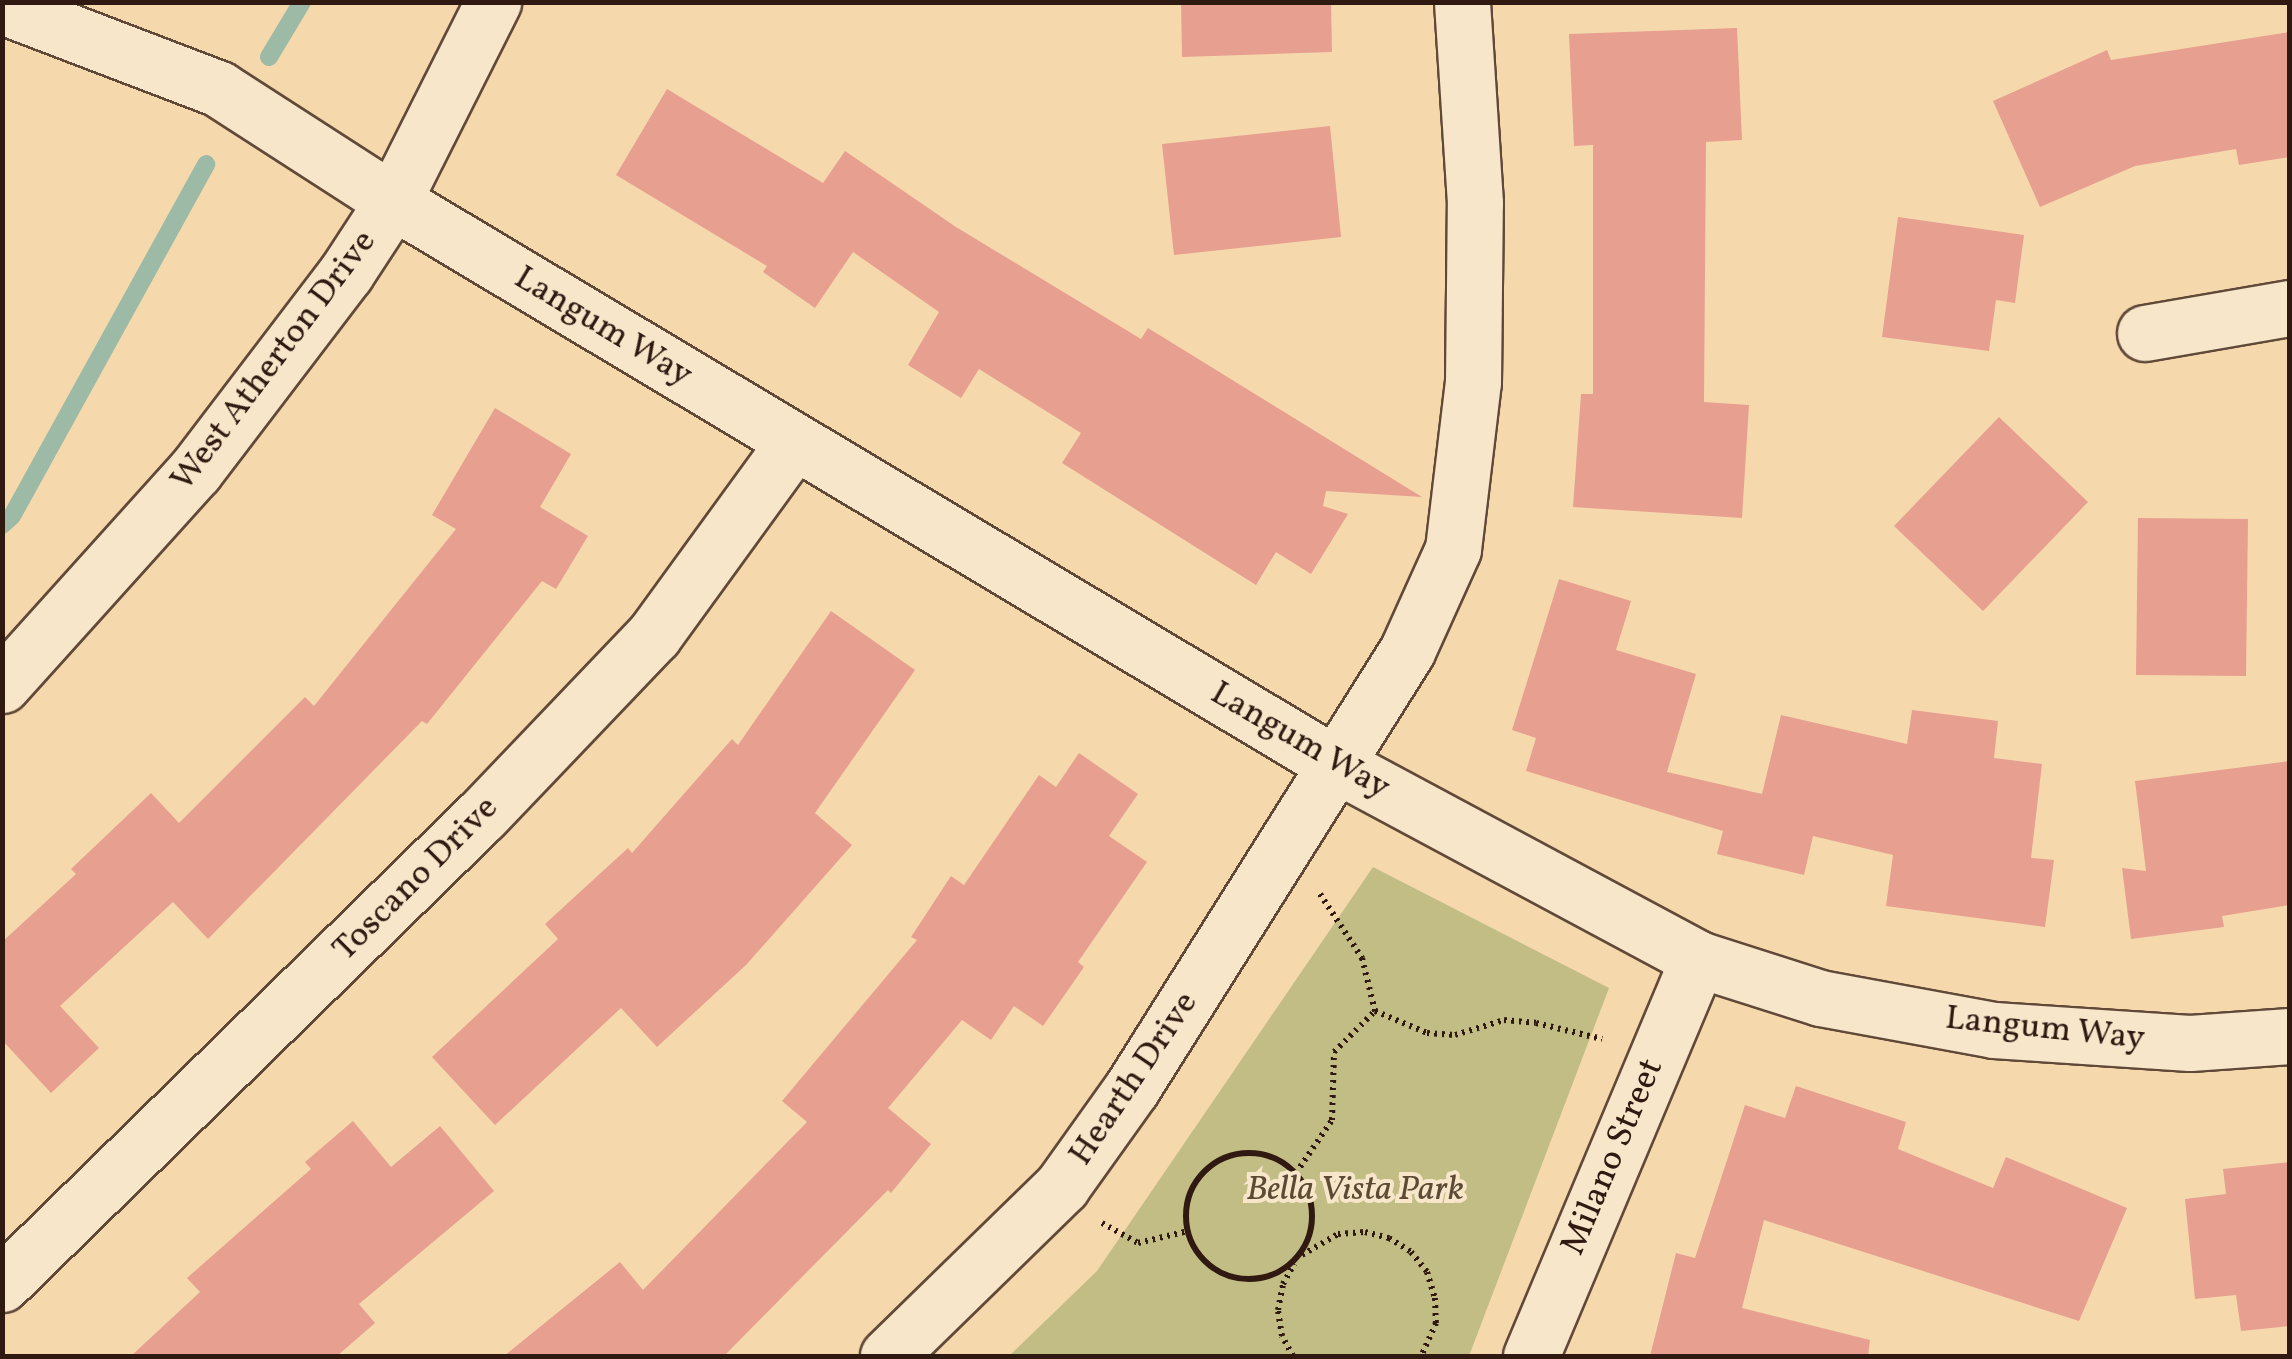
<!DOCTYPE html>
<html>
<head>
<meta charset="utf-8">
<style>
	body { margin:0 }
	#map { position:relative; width:2292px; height:1359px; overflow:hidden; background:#f5d9ad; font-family:Vollkorn,serif }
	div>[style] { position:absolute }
	.green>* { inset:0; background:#c2bd85 }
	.stream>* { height:18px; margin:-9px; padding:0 9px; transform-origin:9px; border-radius:9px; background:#9dbaa6 }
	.building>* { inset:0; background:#e79f90 }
	.path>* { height:6px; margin-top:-3px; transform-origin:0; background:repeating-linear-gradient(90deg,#301911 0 2.5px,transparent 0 7.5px) }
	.path>.ring { margin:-3px; padding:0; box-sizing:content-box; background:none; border:6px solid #301911; border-radius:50% }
	.roads { filter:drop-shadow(2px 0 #614938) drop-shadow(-2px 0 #614938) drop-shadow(0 2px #614938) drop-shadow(0 -2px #614938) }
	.minor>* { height:55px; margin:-27.5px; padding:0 27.5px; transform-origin:27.5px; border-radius:27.5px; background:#f8e6ca }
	span { translate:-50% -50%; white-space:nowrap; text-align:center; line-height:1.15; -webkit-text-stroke:8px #f8e6ca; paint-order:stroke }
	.street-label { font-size:35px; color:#301911 }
	.park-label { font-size:35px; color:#5c4a34; font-style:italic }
	.frame { position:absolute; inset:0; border:5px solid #301911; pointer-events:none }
</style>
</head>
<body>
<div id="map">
	<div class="green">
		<i style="clip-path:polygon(1373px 867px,1609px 988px,1469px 1356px,1009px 1356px,1097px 1271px)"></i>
	</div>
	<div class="stream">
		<i style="left:269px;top:57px;width:64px;rotate:-59deg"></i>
		<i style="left:2px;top:525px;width:13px;rotate:-42deg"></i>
		<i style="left:12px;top:516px;width:402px;rotate:-61.1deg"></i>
	</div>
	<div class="building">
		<i style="clip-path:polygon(1181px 2px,1331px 2px,1332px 52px,1182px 57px)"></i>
		<i style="clip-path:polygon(1737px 28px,1742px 140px,1706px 142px,1704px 402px,1749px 405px,1742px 518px,1573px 507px,1581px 394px,1593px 394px,1593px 145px,1574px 146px,1569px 34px)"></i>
		<i style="clip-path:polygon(2290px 32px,2290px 157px,2239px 165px,2236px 149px,2135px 166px,2040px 207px,1993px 101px,2107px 50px,2111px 60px)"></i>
		<i style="clip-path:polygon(667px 89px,823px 183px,845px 151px,956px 227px,1141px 339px,1148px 328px,1422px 497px,1326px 491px,1323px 506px,1348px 514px,1311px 574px,1276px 552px,1256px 585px,1062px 463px,1081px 433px,979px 369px,961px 398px,908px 365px,939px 312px,853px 252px,815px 308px,763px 272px,767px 266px,616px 175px)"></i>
		<i style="clip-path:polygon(1330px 126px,1341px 237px,1174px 255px,1162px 144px)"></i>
		<i style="clip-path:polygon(1898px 217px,2024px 235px,2015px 303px,1996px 300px,1989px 351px,1882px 337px)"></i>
		<i style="clip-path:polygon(495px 408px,571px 454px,540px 507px,588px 536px,556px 589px,542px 581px,427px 724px,422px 721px,208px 939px,173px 902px,60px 1006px,99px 1048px,51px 1093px,2px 1040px,2px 942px,76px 874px,71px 869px,151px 793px,179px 823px,305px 697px,314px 706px,456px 529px,432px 515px)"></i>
		<i style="clip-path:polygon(1999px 417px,2088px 502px,1983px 611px,1894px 526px)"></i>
		<i style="clip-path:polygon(2138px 518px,2248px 519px,2246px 676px,2136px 675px)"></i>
		<i style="clip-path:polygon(1559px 579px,1631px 601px,1616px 650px,1696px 674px,1667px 772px,1762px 794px,1781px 715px,1907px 744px,1912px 710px,1998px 721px,1994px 758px,2042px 764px,2031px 858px,2054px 860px,2045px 927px,1886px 906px,1893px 855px,1813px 836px,1804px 875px,1717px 854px,1723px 831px,1526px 771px,1536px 738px,1512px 730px)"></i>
		<i style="clip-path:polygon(831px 611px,915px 670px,815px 813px,852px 845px,746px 965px,657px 1047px,621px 1008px,495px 1125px,432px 1057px,558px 939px,545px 924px,628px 848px,632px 853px,732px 739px,738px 745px)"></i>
		<i style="clip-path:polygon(1079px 753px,1138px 794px,1109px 836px,1147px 862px,1078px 962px,1084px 967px,1043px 1026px,1014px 1006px,991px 1040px,962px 1020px,888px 1108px,931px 1144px,891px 1193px,888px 1190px,724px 1356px,504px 1356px,620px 1262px,643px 1290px,807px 1122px,782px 1101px,917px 940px,911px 937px,951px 876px,964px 885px,1039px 775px,1056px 787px)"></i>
		<i style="clip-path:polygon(2290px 761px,2290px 905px,2222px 916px,2224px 927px,2131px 939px,2122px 868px,2146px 871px,2135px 781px)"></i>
		<i style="clip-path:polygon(1796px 1086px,1906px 1122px,1898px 1149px,1993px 1188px,2006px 1157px,2127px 1208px,2079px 1321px,1764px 1220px,1742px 1308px,1870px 1340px,1868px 1356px,1650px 1356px,1676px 1253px,1695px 1258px,1745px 1105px,1785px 1118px)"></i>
		<i style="clip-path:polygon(353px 1121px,391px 1167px,440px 1126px,494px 1191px,359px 1304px,375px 1323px,337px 1356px,131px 1356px,200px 1292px,187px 1278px,311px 1169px,305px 1162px)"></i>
		<i style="clip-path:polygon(2290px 1162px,2290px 1326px,2241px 1331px,2236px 1295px,2195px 1299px,2185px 1199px,2226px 1194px,2223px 1169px)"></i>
	</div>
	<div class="path">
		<i style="left:1320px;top:894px;width:77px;rotate:56.7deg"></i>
		<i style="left:1362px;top:958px;width:55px;rotate:76.2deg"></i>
		<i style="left:1375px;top:1011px;width:56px;rotate:22.9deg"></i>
		<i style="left:1427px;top:1033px;width:28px;rotate:4deg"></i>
		<i style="left:1455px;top:1035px;width:51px;rotate:-17deg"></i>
		<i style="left:1504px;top:1020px;width:32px;rotate:5deg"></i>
		<i style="left:1536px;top:1023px;width:68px;rotate:13.6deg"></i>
		<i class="ring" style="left:1186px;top:1153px;width:120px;height:120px"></i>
		<i style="left:1296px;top:1173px;width:64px;rotate:-55.8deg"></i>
		<i style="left:1332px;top:1120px;width:68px;rotate:-88.3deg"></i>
		<i style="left:1334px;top:1052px;width:58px;rotate:-45deg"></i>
		<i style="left:1102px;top:1223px;width:41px;rotate:29.1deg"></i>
		<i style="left:1138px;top:1243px;width:51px;rotate:-13.5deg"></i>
		<i style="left:1302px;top:1255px;width:42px;rotate:-30.3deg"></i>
		<i style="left:1338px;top:1234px;width:27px;rotate:-4deg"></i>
		<i style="left:1365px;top:1232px;width:25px;rotate:14deg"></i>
		<i style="left:1389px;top:1238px;width:26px;rotate:32deg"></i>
		<i style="left:1411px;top:1252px;width:26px;rotate:51deg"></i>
		<i style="left:1427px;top:1272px;width:27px;rotate:73deg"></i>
		<i style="left:1435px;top:1298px;width:25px;rotate:88deg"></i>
		<i style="left:1436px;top:1323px;width:36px;rotate:114deg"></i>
		<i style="left:1293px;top:1356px;width:23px;rotate:-119deg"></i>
		<i style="left:1282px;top:1336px;width:26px;rotate:-99deg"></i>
		<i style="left:1278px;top:1310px;width:26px;rotate:-79deg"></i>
		<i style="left:1283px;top:1284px;width:23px;rotate:-61deg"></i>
	</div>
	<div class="roads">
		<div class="minor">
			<i style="left:2px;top:6px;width:232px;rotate:20.9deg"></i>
			<i style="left:219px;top:89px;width:207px;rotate:32.8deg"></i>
			<i style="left:393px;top:201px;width:1097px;rotate:30.87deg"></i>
			<i style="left:1335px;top:764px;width:412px;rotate:28.2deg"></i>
			<i style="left:1698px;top:959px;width:128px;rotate:17.7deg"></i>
			<i style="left:1820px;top:998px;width:177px;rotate:10.4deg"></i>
			<i style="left:1994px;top:1030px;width:196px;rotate:3.8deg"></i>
			<i style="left:2190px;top:1043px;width:100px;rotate:-4deg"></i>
			<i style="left:2145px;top:333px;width:147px;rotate:-9.8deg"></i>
			<i style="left:2px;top:685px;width:288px;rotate:-48deg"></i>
			<i style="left:195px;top:471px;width:249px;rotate:-52.7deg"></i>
			<i style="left:346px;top:273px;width:86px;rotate:-56.9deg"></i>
			<i style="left:393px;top:201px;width:223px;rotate:-63.3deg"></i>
			<i style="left:2px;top:1284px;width:671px;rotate:-44.34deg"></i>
			<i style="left:482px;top:815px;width:249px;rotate:-46.3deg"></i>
			<i style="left:654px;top:635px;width:238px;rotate:-54deg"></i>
			<i style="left:888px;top:1356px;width:243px;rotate:-44.3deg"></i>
			<i style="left:1062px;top:1186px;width:120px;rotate:-54.5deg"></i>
			<i style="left:1132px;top:1088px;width:516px;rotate:-57.82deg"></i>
			<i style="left:1407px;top:651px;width:112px;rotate:-65.7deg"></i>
			<i style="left:1453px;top:549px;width:168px;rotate:-83.2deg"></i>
			<i style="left:1473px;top:382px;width:179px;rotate:-89.4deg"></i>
			<i style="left:1475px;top:203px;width:201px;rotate:-93.7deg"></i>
			<i style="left:1531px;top:1356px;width:431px;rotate:-67.2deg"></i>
		</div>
	</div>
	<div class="street-label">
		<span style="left:603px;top:327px;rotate:31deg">Langum Way</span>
		<span style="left:274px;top:361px;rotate:-53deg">West Atherton Drive</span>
		<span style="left:1300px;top:741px;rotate:30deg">Langum Way</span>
		<span style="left:416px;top:879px;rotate:-45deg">Toscano Drive</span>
		<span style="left:2045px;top:1029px;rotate:6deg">Langum Way</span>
		<span style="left:1134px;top:1079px;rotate:-56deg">Hearth Drive</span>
		<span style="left:1613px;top:1157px;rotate:-67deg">Milano Street</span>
	</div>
	<div class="park-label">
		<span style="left:1355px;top:1190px">Bella Vista Park</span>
	</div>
	<div class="frame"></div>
</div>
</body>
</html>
